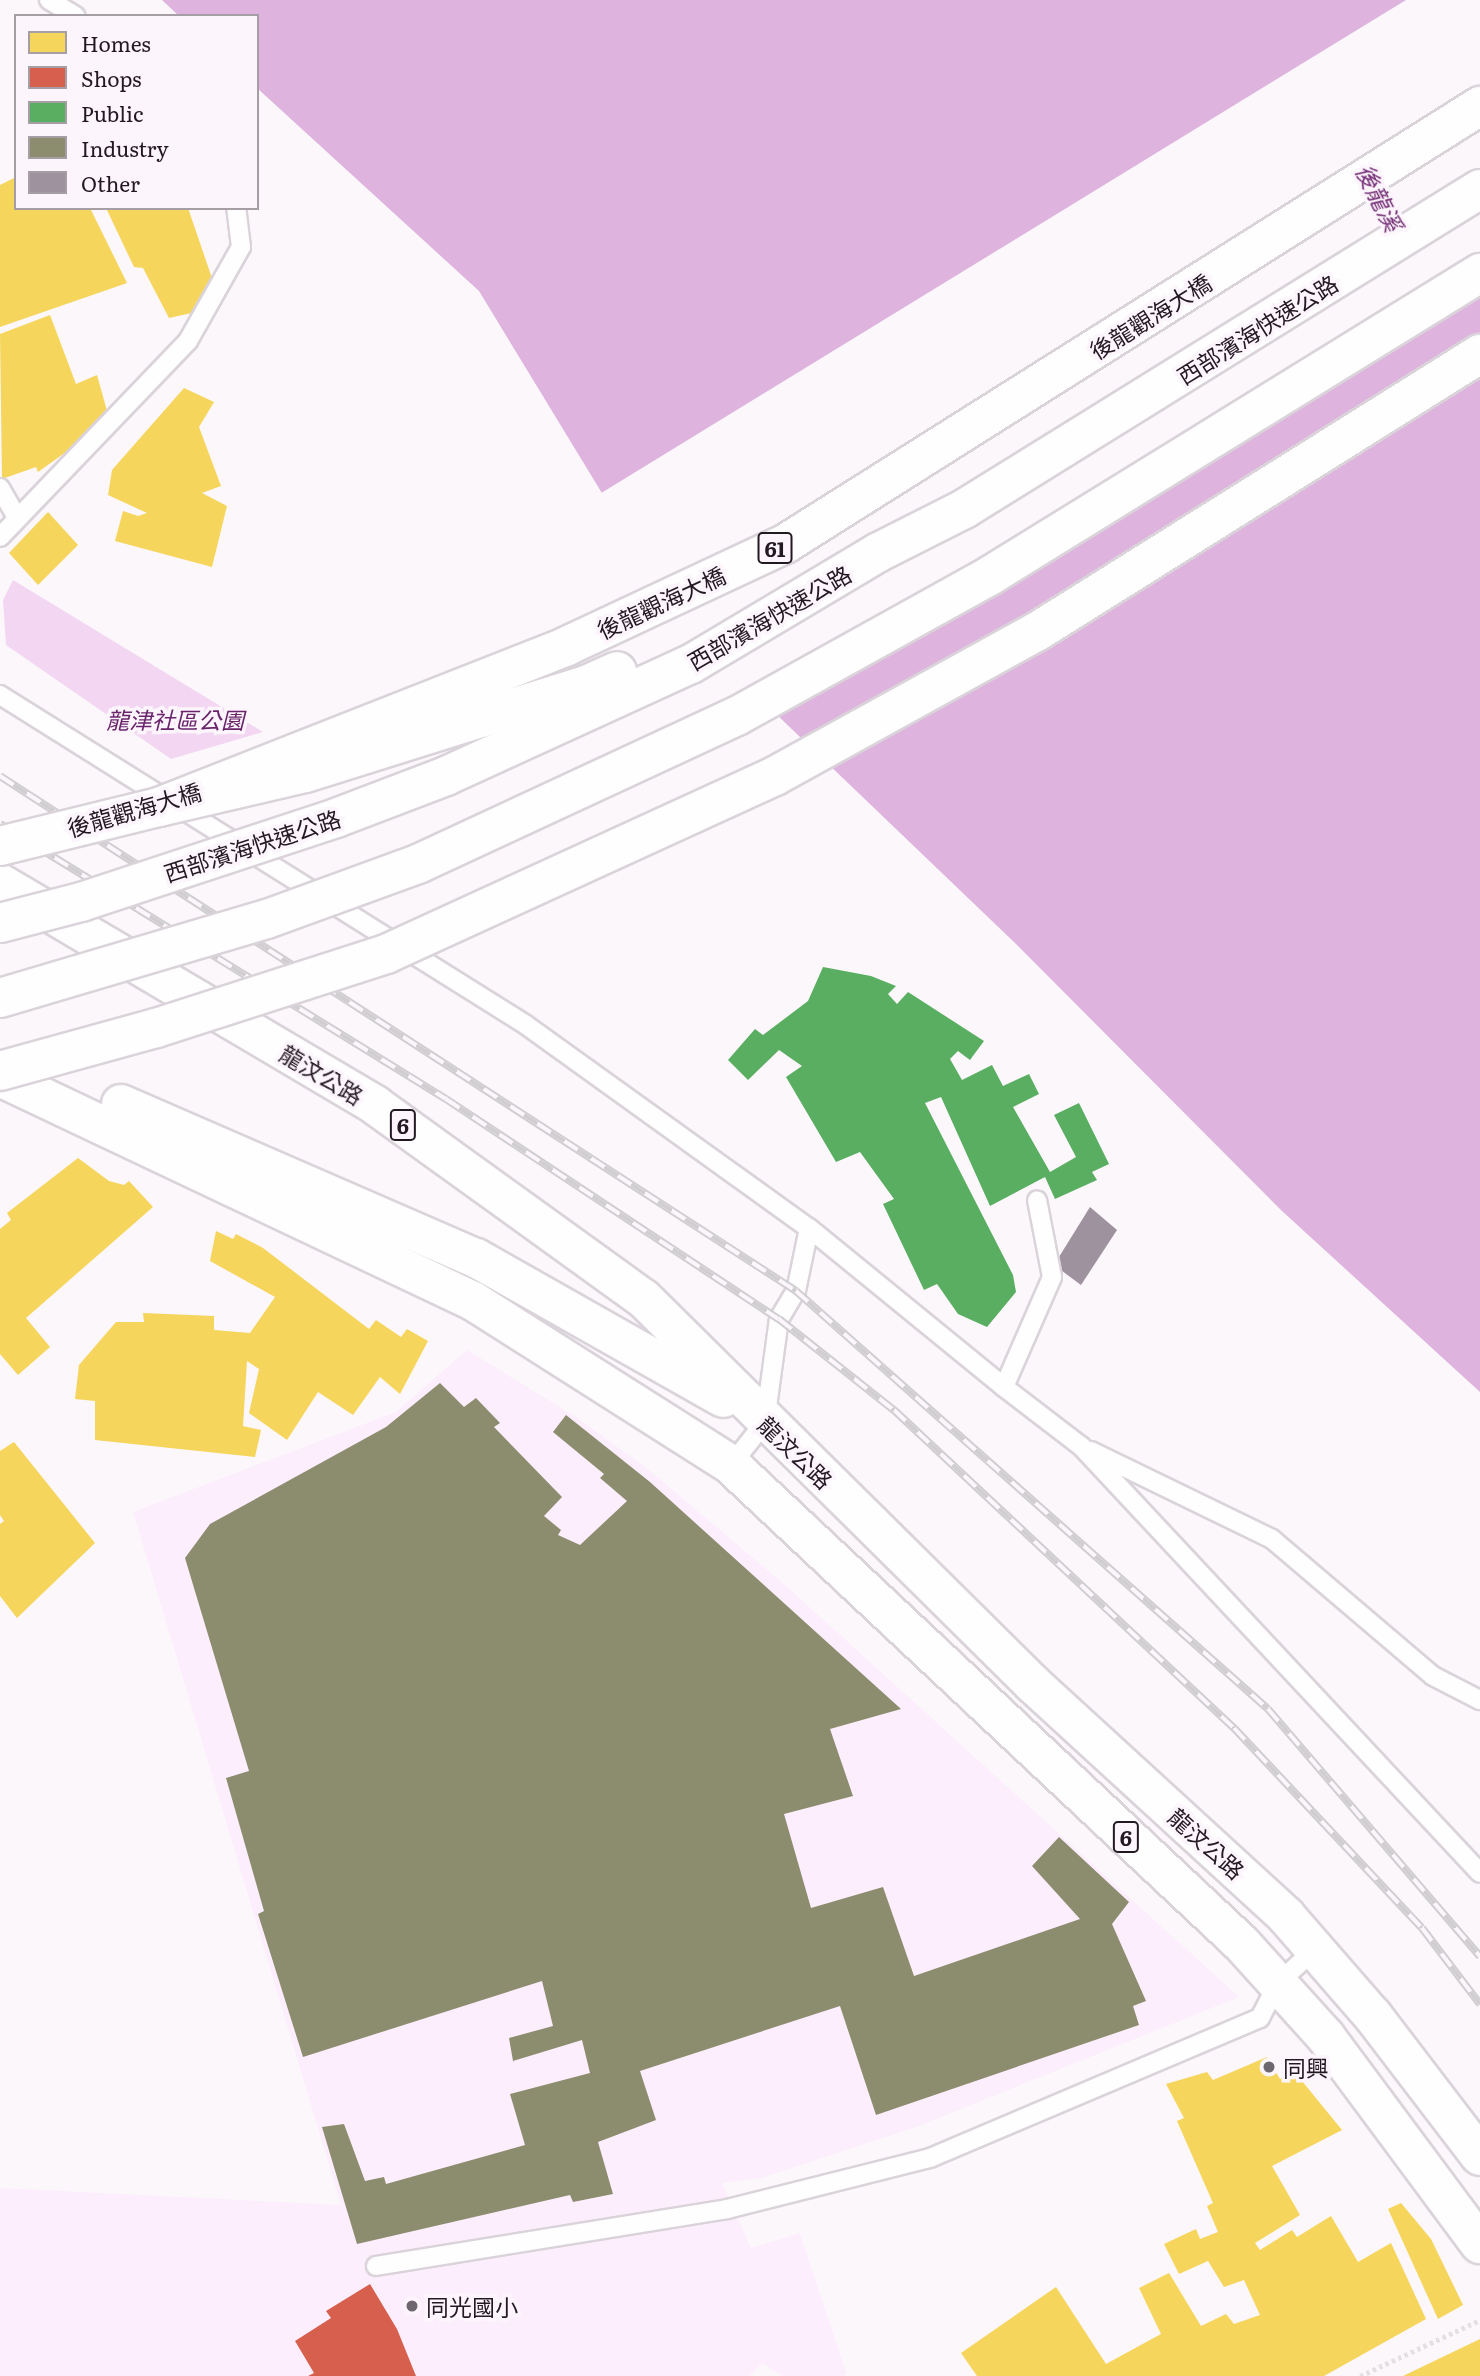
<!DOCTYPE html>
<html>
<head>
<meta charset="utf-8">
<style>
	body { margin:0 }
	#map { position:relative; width:1480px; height:2376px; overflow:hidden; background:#fbf7fb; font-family:Literata,"Noto Sans TC",serif }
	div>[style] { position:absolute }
	.built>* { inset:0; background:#fceefc }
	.green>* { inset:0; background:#f3d7f2 }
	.water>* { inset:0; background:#deb4de }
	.pier>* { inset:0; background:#fbf7fb }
	.homes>* { inset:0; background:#f6d55c }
	.shops>* { inset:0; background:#d6604d }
	.public>* { inset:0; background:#5aae61 }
	.industry>* { inset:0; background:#8c8c6e }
	.building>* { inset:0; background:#9e929e }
	.path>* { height:4.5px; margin-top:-2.25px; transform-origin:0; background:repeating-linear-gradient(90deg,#e2e0e2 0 3.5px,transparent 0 7px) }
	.roads { filter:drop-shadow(2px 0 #dad3da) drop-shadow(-2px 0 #dad3da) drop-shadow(0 2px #dad3da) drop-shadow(0 -2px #dad3da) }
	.service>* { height:18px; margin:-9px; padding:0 9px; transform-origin:9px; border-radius:9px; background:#fefefe }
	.primary>* { height:38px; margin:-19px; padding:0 19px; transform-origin:19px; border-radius:19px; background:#fefefe }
	.rail>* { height:8px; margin-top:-4px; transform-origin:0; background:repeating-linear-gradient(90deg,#fcf6fc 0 16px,#d0ced0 0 32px); box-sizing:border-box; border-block:2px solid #d0ced0 }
	.bridges { filter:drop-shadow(2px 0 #dad3da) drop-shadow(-2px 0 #dad3da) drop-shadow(0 2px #dad3da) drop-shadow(0 -2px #dad3da) }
	.primary-bridge>* { height:38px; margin:-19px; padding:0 19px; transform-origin:19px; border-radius:19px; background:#fefefe }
	.trunk-bridge>* { height:38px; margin:-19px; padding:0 19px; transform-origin:19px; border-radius:19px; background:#fefefe }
	.dots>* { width:19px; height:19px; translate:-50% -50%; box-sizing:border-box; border:4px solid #fcf6fc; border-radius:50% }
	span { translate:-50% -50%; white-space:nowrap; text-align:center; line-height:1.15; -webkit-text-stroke:7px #fcf6fc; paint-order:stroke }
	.shield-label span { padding:2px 5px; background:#fcf6fc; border:2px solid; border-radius:5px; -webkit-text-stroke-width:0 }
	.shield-label { font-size:21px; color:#231923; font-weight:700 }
	.street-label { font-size:23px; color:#231923 }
	.park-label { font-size:23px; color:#6a246c; font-style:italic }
	.poi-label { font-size:23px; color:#231923 }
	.left { translate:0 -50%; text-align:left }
	.water-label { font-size:24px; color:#732d75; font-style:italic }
	.legend { position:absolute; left:14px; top:14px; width:245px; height:196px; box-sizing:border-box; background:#fcf6fc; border:2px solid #a59ea5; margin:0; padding:9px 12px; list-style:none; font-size:21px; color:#231923 }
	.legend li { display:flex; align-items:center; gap:14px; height:35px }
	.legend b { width:35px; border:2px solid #a59ea5 }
</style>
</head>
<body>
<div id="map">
	<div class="built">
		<i style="clip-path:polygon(467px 1350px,576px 1417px,649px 1470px,786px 1586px,1239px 1997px,916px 2127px,761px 2178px,722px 2183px,751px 2248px,800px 2233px,847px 2374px,842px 2376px,782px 2376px,762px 2363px,749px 2376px,0 2376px,0 2188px,341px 2205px,133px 1512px,396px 1412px)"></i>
	</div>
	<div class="green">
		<i style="clip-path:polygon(13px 580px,263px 732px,171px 759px,6px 645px,3px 600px)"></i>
	</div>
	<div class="water">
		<i style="clip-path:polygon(162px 0,1480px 0,1480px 1392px,1282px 1211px,1015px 943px,681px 623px,479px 291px,257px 88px,257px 16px,179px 16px)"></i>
	</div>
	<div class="pier">
		<i style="clip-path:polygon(1406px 0,1480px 0,1480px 270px,765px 708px,678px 625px,598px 495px)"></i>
	</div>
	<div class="homes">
		<i style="clip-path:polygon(16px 177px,16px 208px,90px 208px,127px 283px,0 327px,0 185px)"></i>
		<i style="clip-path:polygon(106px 208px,188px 208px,214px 284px,196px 312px,169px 318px,143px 268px,134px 267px)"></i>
		<i style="clip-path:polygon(50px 315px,76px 384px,97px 375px,109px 418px,92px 426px,94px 432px,38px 472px,36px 467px,2px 479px,0 334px)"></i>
		<i style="clip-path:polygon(184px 388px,214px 402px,199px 427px,221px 486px,202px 493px,227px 506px,212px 567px,115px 541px,123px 511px,138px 516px,147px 513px,108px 495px,112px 470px)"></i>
		<i style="clip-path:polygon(48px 512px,78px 545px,38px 585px,9px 553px)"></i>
		<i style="clip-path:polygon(78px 1158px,109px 1181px,124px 1185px,129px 1181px,153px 1207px,26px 1318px,50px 1347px,18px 1375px,0 1354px,0 1229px,11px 1220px,7px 1213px)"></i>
		<i style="clip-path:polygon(216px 1231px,233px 1239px,236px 1234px,263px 1248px,369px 1329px,376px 1320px,401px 1337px,407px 1329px,428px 1341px,400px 1394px,380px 1377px,353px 1415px,318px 1392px,287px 1440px,249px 1413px,259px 1369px,247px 1361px,243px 1426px,261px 1430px,255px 1457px,95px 1440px,95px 1401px,75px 1399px,79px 1365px,116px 1322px,144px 1322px,143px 1313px,214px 1316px,214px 1330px,250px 1333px,275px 1297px,210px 1261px)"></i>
		<i style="clip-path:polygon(14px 1442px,95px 1543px,17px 1618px,0 1596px,0 1524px,4px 1521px,0 1515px,0 1451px)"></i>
		<i style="clip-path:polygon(1267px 2057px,1280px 2079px,1293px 2070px,1342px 2130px,1272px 2166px,1300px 2215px,1255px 2243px,1260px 2250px,1292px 2230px,1297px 2237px,1331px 2216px,1358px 2262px,1391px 2243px,1426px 2319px,1324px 2376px,977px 2376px,961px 2353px,1056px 2287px,1106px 2364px,1161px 2334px,1139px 2288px,1169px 2273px,1201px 2326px,1226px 2314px,1234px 2324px,1260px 2315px,1244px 2280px,1224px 2287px,1208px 2261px,1179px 2274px,1164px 2244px,1196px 2229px,1200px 2239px,1218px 2232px,1207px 2206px,1213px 2203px,1177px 2121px,1184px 2118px,1166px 2084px,1207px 2072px,1213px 2080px)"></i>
		<i style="clip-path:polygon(1401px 2203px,1431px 2239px,1463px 2305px,1438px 2319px,1388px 2209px)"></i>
		<i style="clip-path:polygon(1480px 2339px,1480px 2376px,1403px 2376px)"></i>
	</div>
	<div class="shops">
		<i style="clip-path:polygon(370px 2284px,397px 2329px,416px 2376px,308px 2376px,314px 2373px,295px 2341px,331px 2318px,326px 2311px)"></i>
	</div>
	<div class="public">
		<i style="clip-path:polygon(823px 967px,871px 976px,896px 986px,888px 994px,897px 1004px,908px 992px,984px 1041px,970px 1060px,958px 1051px,950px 1059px,962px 1080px,992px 1065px,1003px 1086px,1029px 1074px,1039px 1094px,1013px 1107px,1050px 1172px,1076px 1157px,1054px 1115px,1079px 1103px,1109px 1164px,1092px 1172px,1097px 1180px,1055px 1199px,1045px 1177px,990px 1206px,941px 1097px,925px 1103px,1013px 1275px,1016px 1292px,987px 1327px,958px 1314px,937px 1284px,924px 1290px,883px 1204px,894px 1199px,860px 1152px,836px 1162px,786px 1077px,802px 1066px,779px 1050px,748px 1080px,728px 1060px,755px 1029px,763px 1035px,808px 1001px)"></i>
	</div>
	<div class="industry">
		<i style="clip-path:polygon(440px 1383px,464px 1407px,476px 1398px,500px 1423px,494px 1427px,562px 1497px,544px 1516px,561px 1530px,558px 1535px,580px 1545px,627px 1501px,600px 1478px,604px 1474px,553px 1432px,566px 1415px,650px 1482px,901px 1709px,830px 1729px,853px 1796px,784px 1814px,811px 1908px,883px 1887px,914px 1976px,1080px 1919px,1032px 1866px,1059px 1837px,1129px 1902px,1112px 1924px,1146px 2001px,1133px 2006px,1139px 2025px,876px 2115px,840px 2006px,640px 2071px,656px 2120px,598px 2142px,613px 2194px,573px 2202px,570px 2195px,357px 2244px,322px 2127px,344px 2124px,365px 2181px,384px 2177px,386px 2184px,525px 2145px,510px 2094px,590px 2073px,582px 2040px,513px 2061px,509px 2038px,553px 2026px,542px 1981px,303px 2057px,258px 1914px,264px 1911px,226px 1778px,249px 1771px,185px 1558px,210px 1524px,386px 1427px)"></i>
	</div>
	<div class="building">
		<i style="clip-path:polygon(1090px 1207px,1117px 1230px,1081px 1285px,1054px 1265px)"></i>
	</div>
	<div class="path">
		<i style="left:1360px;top:2376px;width:132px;rotate:-25deg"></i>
	</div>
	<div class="roads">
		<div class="service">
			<i style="left:49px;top:0;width:31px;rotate:31deg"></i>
			<i style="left:0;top:488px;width:34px;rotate:60deg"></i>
			<i style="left:0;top:537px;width:272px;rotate:-46.2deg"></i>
			<i style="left:188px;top:341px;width:108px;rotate:-60.6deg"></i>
			<i style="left:241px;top:247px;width:39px;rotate:-97deg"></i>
			<i style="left:0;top:695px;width:621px;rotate:32.1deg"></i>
			<i style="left:526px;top:1025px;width:348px;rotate:35.7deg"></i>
			<i style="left:809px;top:1228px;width:252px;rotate:39.2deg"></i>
			<i style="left:1004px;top:1387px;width:120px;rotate:-66.4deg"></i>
			<i style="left:1052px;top:1277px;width:78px;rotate:-101deg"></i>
			<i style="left:1004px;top:1387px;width:97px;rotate:37.5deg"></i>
			<i style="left:1081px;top:1446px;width:584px;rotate:46.94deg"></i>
			<i style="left:1091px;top:1451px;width:201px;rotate:25.9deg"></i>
			<i style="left:1272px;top:1539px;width:211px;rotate:40.4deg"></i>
			<i style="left:1433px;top:1676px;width:53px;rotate:27.1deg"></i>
			<i style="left:731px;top:1465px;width:55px;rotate:-51.7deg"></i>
			<i style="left:765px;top:1422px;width:104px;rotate:-82.3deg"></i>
			<i style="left:779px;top:1319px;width:33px;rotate:-59deg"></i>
			<i style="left:796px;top:1291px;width:64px;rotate:-78.3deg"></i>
			<i style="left:376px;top:2266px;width:356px;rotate:-9.2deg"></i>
			<i style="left:727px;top:2209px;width:209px;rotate:-14.1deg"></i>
			<i style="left:930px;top:2158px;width:358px;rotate:-23deg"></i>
			<i style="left:1260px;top:2018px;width:38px;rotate:-63deg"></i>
			<i style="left:1277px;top:1984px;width:52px;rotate:-42.6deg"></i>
		</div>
		<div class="primary">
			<i style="left:0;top:883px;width:436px;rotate:30.6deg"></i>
			<i style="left:375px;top:1105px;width:330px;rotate:35.8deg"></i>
			<i style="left:643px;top:1298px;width:549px;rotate:44.7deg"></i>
			<i style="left:1033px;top:1684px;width:343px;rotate:42.5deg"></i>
			<i style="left:1286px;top:1916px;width:133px;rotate:49deg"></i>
			<i style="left:1373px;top:2016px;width:176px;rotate:52.6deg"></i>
			<i style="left:0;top:1077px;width:523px;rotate:25.34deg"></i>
			<i style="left:473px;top:1301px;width:306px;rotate:32.4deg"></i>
			<i style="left:731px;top:1465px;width:700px;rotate:43.15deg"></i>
			<i style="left:1242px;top:1944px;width:125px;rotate:47.9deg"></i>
			<i style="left:1326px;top:2037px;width:258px;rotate:53.4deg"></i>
			<i style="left:121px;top:1104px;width:387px;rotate:23.5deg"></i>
			<i style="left:476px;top:1258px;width:284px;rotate:29.5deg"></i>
		</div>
	</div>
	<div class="rail">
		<i style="left:0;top:776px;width:948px;rotate:32.9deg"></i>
		<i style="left:796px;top:1291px;width:630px;rotate:41.53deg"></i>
		<i style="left:1268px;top:1709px;width:326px;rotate:49.4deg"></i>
		<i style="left:0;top:824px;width:524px;rotate:31.66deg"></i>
		<i style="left:446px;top:1099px;width:399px;rotate:33.5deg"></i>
		<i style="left:779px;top:1319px;width:147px;rotate:38.4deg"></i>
		<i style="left:894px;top:1410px;width:466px;rotate:43.1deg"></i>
		<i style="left:1234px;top:1728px;width:274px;rotate:46.8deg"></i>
		<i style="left:1422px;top:1928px;width:96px;rotate:52.7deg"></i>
	</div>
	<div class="bridges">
		<div class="primary-bridge">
			<i style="left:0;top:846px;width:164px;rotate:-13.8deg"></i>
			<i style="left:159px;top:807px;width:439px;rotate:-21.5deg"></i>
			<i style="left:567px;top:646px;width:241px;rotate:-25.1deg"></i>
			<i style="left:785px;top:544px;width:822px;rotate:-32.22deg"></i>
			<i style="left:0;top:1071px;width:162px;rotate:-15.4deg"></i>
			<i style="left:156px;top:1028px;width:242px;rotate:-17.8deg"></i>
			<i style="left:386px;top:954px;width:428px;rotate:-24.6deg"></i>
			<i style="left:775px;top:776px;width:300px;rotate:-28.9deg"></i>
			<i style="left:1038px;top:631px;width:522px;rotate:-32.08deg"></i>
		</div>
		<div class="trunk-bridge">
			<i style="left:159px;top:807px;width:150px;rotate:-13.1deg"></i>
			<i style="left:305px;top:773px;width:294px;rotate:-17.4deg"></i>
			<i style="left:586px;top:685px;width:34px;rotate:-24deg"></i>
			<i style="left:0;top:923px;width:84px;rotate:-14.5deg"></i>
			<i style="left:81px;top:902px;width:268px;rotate:-18.2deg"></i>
			<i style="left:336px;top:818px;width:118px;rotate:-20.9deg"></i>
			<i style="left:446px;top:776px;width:269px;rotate:-24.6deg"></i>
			<i style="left:691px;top:664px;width:217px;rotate:-30.8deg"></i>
			<i style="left:877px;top:553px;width:97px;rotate:-26.8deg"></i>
			<i style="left:964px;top:509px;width:607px;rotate:-31.81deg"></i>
			<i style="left:0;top:998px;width:278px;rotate:-16.5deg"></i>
			<i style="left:267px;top:919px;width:161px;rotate:-20deg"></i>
			<i style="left:418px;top:864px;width:352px;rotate:-24.9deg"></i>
			<i style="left:737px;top:716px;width:291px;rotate:-29deg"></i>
			<i style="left:991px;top:575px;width:575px;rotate:-31.7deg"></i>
		</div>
	</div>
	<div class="dots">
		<i style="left:1269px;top:2067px;background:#6f676f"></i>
		<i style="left:412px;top:2306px;background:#6f676f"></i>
	</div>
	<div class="shield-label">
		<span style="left:775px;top:548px">61</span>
		<span style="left:403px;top:1125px">6</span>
		<span style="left:1126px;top:1837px">6</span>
	</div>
	<div class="street-label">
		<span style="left:1150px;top:316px;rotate:-32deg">後龍觀海大橋</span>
		<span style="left:1257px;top:329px;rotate:-32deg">西部濱海快速公路</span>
		<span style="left:661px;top:602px;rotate:-25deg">後龍觀海大橋</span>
		<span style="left:769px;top:617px;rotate:-30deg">西部濱海快速公路</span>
		<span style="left:134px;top:809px;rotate:-16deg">後龍觀海大橋</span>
		<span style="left:252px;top:845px;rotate:-18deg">西部濱海快速公路</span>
		<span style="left:322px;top:1074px;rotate:31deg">龍汶公路</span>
		<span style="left:796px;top:1452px;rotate:44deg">龍汶公路</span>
		<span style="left:1207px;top:1843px;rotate:42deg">龍汶公路</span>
	</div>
	<div class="park-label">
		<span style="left:175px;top:719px">龍津社區公園</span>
	</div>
	<div class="poi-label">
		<span class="left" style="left:1283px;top:2067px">同興</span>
		<span class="left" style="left:426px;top:2306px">同光國小</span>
	</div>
	<div class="water-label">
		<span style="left:1380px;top:197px;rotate:63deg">後龍溪</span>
	</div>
	<ul class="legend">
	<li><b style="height:19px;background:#f6d55c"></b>Homes</li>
	<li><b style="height:19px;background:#d6604d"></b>Shops</li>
	<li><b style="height:19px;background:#5aae61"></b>Public</li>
	<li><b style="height:19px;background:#8c8c6e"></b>Industry</li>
	<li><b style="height:19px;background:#9e929e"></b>Other</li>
	</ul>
</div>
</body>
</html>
